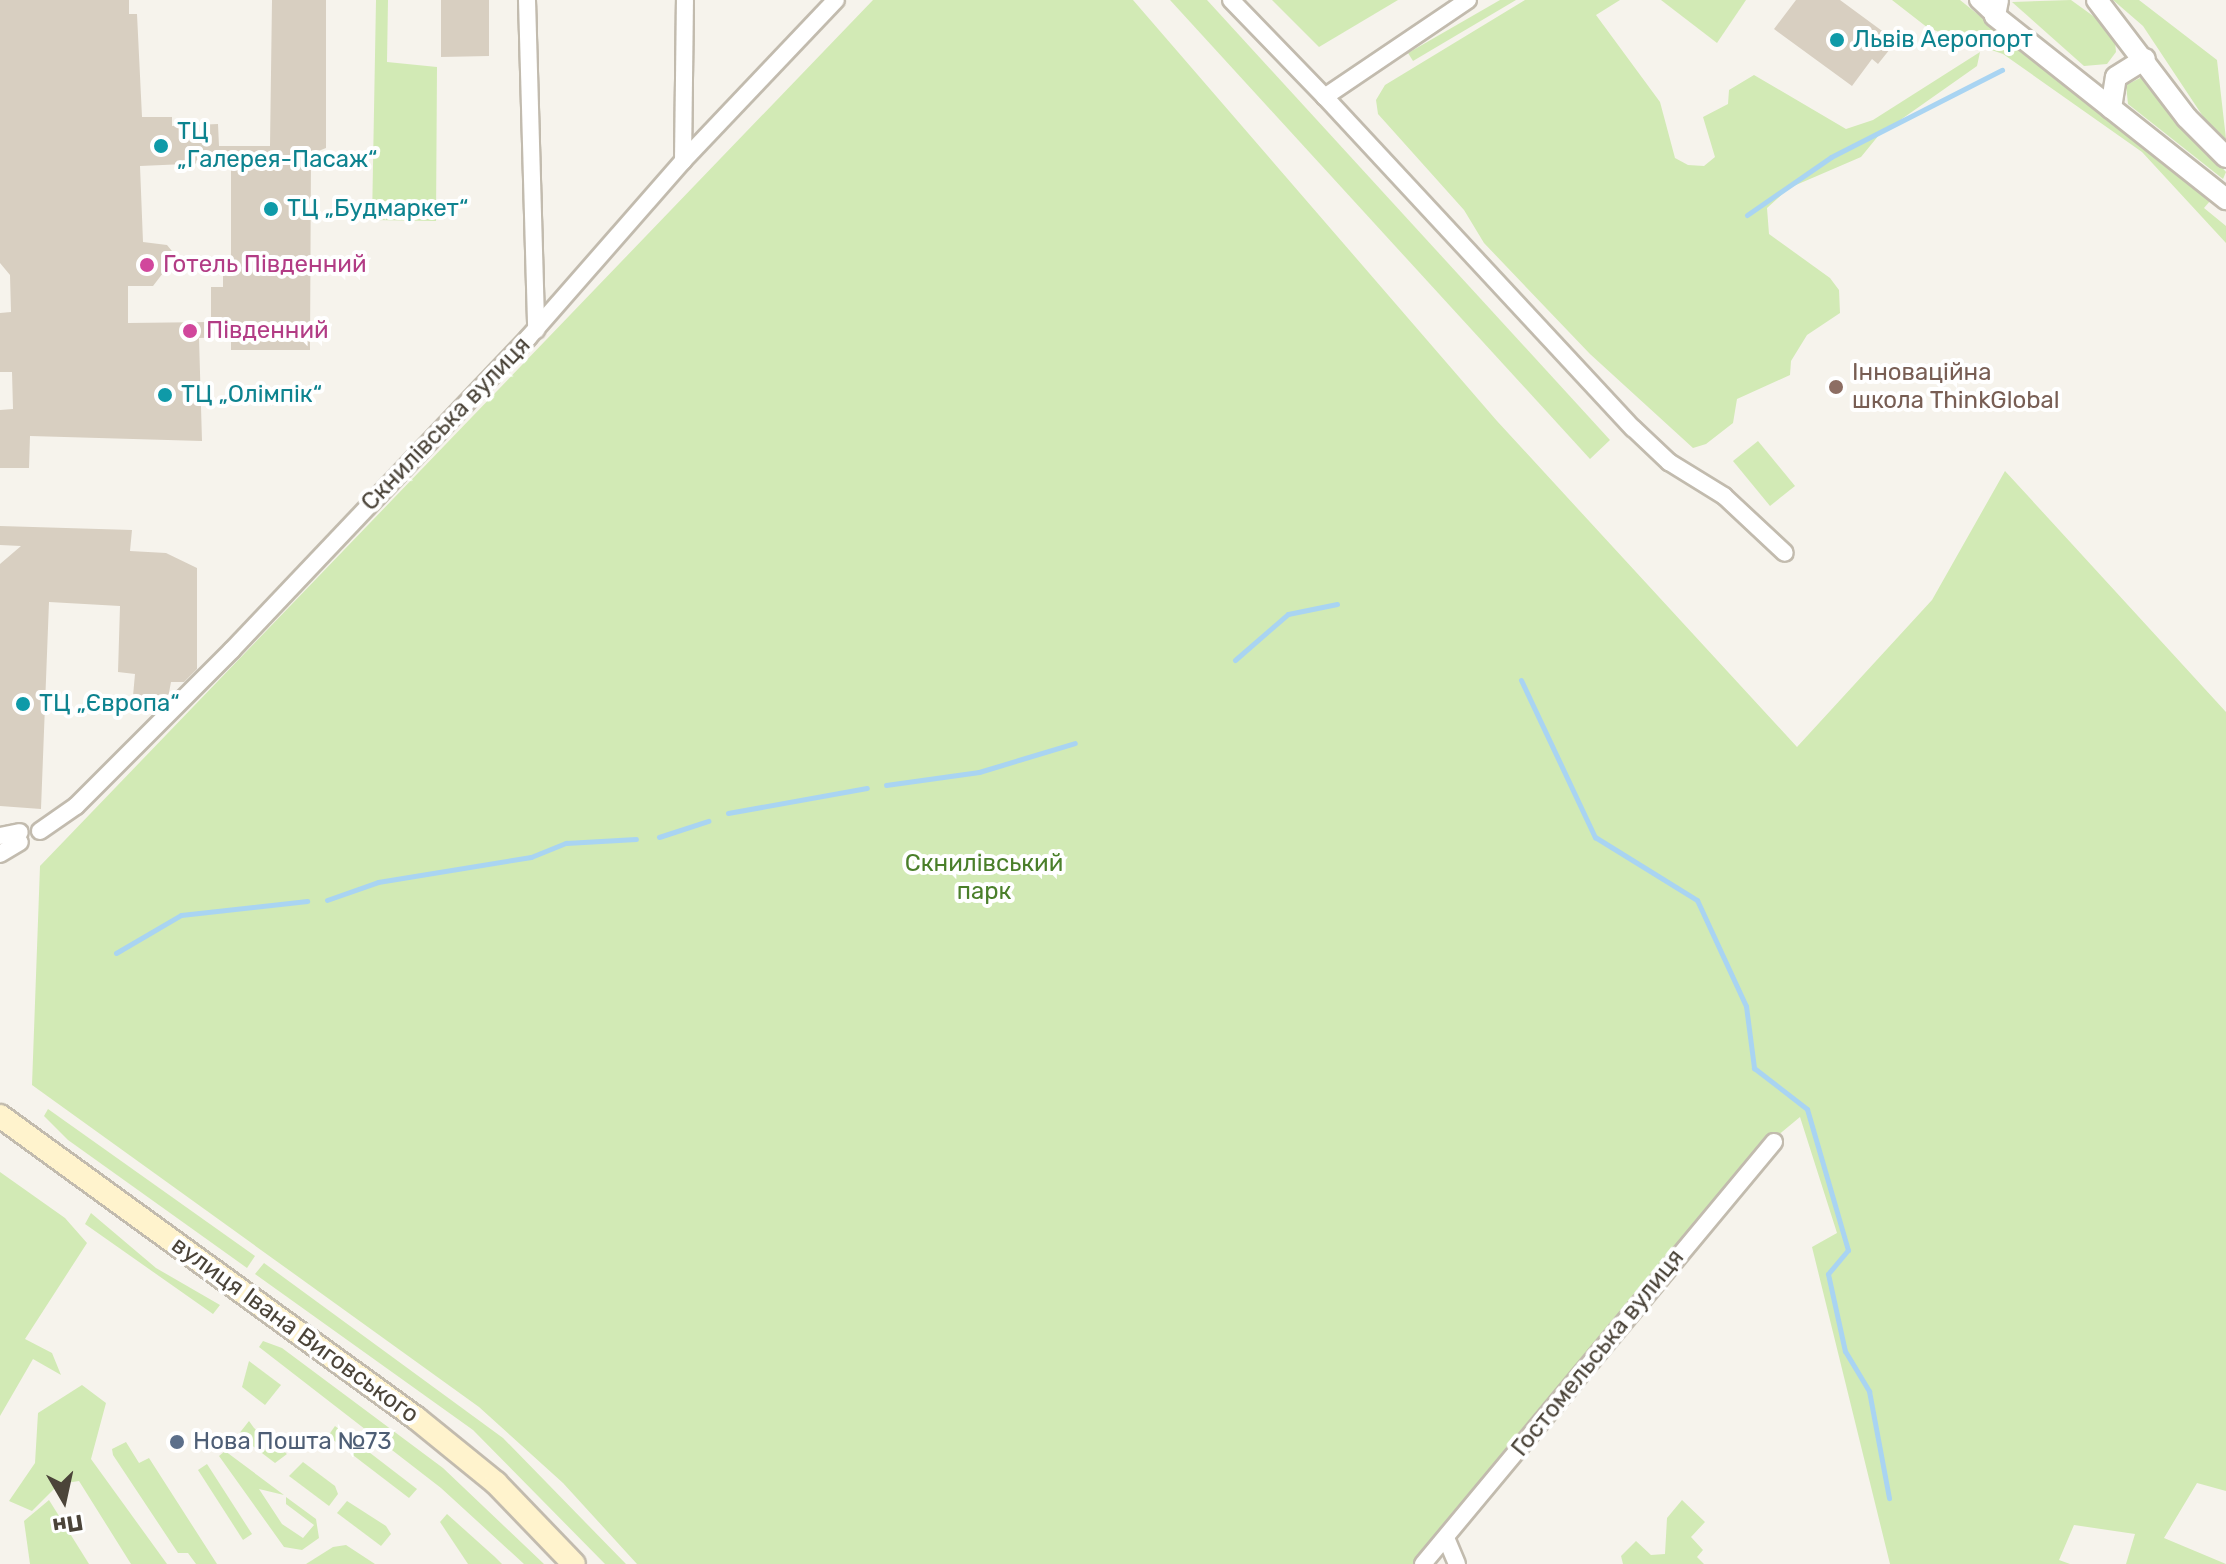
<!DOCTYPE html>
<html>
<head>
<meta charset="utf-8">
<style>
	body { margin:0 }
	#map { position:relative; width:2226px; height:1564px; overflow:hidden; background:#f6f3ec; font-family:Rubik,sans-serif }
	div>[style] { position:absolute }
	.green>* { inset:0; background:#d2eab5 }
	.stream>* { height:5px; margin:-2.5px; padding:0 2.5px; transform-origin:2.5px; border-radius:2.5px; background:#a9d4f2 }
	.building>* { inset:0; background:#d8cfc1 }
	.roads { filter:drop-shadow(2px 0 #c2bbae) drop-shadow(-2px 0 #c2bbae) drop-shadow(0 2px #c2bbae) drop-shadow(0 -2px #c2bbae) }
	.minor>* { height:16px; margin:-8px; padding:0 8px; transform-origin:8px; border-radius:8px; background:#fff }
	.tertiary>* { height:20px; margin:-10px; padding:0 10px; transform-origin:10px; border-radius:10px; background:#fff }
	.secondary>* { height:22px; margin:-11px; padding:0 11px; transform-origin:11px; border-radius:11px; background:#fff3cd }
	.dots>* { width:22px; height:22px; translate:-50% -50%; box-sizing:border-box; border:4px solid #fff; border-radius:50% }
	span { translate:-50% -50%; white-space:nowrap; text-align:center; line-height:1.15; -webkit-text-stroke:8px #fff; paint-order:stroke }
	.culture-label { font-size:24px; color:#0d838f }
	.left { translate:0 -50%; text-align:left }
	.hotel-label { font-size:24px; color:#b23c85 }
	.education-label { font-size:24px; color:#785e54 }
	.street-label { font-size:24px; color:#4b4439 }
	.park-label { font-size:24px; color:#4a7f2a }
	.service-label { font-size:24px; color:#4e5e75 }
	.north { position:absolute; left:24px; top:1460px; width:80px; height:80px; -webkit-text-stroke:6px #fff; paint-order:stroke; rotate:171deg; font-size:22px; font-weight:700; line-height:32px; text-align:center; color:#4b4439 }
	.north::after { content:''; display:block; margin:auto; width:28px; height:36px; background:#4b4439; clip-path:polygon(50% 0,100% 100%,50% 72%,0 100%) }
</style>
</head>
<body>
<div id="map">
	<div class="green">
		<i style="clip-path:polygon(376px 0,388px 0,387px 62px,437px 67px,436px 221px,372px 220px)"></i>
		<i style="clip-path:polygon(873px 0,1133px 0,1497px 421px,1797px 747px,1932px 600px,2005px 471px,2226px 712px,2226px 1491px,2197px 1483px,2164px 1538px,2226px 1564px,2126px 1564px,2135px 1534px,2074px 1525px,2059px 1560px,2070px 1564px,1890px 1564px,1812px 1247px,1837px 1233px,1800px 1117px,1776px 1137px,1416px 1564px,637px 1564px,563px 1483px,479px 1407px,32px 1085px,40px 866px)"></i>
		<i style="clip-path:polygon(1170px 0,1207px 0,1610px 440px,1590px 459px)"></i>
		<i style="clip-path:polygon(1272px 0,1398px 0,1319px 47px)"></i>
		<i style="clip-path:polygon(1500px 0,1516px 0,1413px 61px,1408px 53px)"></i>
		<i style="clip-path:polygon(1525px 0,1620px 0,1596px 15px,1660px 102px,1675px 158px,1688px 165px,1704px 166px,1715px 157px,1703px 117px,1728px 104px,1729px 90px,1754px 75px,1846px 129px,1873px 120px,1980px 52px,1977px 66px,1879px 135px,1861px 157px,1789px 188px,1767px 208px,1769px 234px,1830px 278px,1839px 290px,1840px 313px,1807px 335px,1791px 361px,1790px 375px,1737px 399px,1733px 423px,1706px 444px,1693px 448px,1590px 354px,1484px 243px,1464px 210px,1378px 114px,1376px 100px,1385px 85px)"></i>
		<i style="clip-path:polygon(1661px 0,1746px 0,1717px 43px)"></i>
		<i style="clip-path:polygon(1892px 0,1960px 0,2210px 201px,2204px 208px,2226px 226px,2226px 243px,2142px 152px,2003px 54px,1928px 28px)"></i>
		<i style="clip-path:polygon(2071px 0,2114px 31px,2116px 52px,2107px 64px,2084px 66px,2012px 2px)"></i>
		<i style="clip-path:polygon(2113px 0,2139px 0,2217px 60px,2226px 139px,2204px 118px,2143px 26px)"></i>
		<i style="clip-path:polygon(2142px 77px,2226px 172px,2223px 179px,2128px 104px,2126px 85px)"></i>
		<i style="clip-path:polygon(1758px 441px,1795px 486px,1770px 506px,1733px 461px)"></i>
		<i style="clip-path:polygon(48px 1109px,255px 1256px,247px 1268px,68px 1140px,44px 1116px)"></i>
		<i style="clip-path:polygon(0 1172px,65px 1218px,87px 1243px,25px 1339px,52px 1353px,61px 1375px,33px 1359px,0 1416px)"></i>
		<i style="clip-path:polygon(91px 1213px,156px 1268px,220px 1305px,213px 1314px,85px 1224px)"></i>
		<i style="clip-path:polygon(264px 1263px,503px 1438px,626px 1564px,605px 1564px,473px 1430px,255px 1274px)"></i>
		<i style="clip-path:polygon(263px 1341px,282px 1348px,443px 1468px,544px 1564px,524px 1564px,441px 1488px,259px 1347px)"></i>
		<i style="clip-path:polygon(249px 1361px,281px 1385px,265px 1405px,242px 1387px)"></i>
		<i style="clip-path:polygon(82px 1385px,106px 1403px,91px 1459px,167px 1564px,131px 1564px,79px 1481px,59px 1484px,32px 1511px,9px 1501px,35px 1463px,38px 1413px)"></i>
		<i style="clip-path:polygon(249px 1421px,254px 1428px,287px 1454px,275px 1463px,238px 1435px)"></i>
		<i style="clip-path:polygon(335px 1426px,417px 1489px,409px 1498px,328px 1436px)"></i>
		<i style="clip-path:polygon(126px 1442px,139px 1463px,149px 1458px,217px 1564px,196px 1564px,188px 1553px,178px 1553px,113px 1455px,112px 1449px)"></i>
		<i style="clip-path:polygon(225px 1451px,284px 1495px,259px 1489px,282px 1524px,303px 1538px,314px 1525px,286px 1504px,286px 1497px,316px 1519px,319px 1538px,302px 1550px,284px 1547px,219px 1456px)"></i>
		<i style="clip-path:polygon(303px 1462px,335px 1486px,338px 1494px,329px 1506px,289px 1476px)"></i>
		<i style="clip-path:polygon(207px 1464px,252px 1534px,243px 1540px,198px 1470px)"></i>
		<i style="clip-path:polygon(49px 1500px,89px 1564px,30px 1564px,24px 1521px)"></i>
		<i style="clip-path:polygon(1682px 1500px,1705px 1522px,1691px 1537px,1703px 1550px,1697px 1557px,1704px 1564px,1623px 1564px,1621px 1556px,1636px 1541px,1651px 1555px,1665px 1554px,1667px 1518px)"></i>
		<i style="clip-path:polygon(347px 1501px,386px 1526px,391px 1534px,381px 1546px,337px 1513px)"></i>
		<i style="clip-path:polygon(447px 1514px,495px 1557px,502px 1564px,468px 1564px,440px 1522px)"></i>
		<i style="clip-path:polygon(346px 1545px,375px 1564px,306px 1564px,333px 1547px)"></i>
	</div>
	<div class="stream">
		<i style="left:1747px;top:215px;width:102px;rotate:-34.6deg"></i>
		<i style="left:1831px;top:157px;width:192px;rotate:-27deg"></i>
		<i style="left:1235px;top:660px;width:70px;rotate:-41deg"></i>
		<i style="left:1288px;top:614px;width:50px;rotate:-11.5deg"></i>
		<i style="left:1521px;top:680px;width:174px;rotate:64.8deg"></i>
		<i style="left:1595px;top:837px;width:120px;rotate:31.7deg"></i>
		<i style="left:1697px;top:900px;width:117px;rotate:65.2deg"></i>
		<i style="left:1746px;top:1006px;width:63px;rotate:82.6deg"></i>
		<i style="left:1754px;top:1068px;width:67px;rotate:37.7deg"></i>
		<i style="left:1807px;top:1109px;width:147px;rotate:73.8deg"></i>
		<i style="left:1848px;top:1250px;width:31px;rotate:130deg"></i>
		<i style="left:1828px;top:1274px;width:79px;rotate:77.6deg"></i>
		<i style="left:1845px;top:1351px;width:47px;rotate:59deg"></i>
		<i style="left:1869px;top:1391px;width:109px;rotate:79.4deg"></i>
		<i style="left:886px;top:785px;width:94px;rotate:-8deg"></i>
		<i style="left:979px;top:772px;width:100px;rotate:-16.8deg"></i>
		<i style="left:728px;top:813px;width:141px;rotate:-10.2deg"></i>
		<i style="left:659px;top:837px;width:52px;rotate:-18.1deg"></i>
		<i style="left:327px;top:900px;width:54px;rotate:-19.4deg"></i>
		<i style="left:378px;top:882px;width:155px;rotate:-9.3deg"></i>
		<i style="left:531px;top:857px;width:38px;rotate:-22deg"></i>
		<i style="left:566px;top:843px;width:70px;rotate:-3.3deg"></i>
		<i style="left:116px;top:953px;width:75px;rotate:-30.3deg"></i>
		<i style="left:181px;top:915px;width:127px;rotate:-6.3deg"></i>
	</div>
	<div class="building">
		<i style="clip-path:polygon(evenodd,0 0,129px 0,129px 14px,137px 14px,142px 117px,172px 117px,172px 126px,218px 124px,219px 146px,270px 146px,272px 0,326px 0,326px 148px,311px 154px,310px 350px,231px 350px,231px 337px,199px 338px,202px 441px,30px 436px,29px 468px,0 468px,0 410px,13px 409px,12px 372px,0 372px,0 313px,11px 312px,10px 275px,0 263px,0 0,231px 162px,231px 262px,223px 262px,223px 287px,211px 287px,211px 322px,128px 323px,128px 286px,153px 286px,176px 256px,167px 245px,143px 242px,140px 166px,231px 162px)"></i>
		<i style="clip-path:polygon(441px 0,489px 0,489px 56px,441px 57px)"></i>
		<i style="clip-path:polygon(1796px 0,1840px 0,1889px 36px,1883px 44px,1890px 49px,1878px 64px,1872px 59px,1852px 86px,1774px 29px)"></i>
		<i style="clip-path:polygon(0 526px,132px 530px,130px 551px,166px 553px,197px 568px,197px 669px,184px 682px,171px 682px,168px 698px,133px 696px,135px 674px,118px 672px,120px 606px,49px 602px,41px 809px,0 806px,0 564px,21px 546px,0 545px)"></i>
	</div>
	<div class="roads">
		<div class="minor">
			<i style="left:527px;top:0;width:330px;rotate:88.4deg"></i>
			<i style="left:1231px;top:0;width:135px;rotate:45.9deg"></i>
			<i style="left:1468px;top:0;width:173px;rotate:145.9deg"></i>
			<i style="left:1325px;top:97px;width:452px;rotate:47.1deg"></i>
			<i style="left:1633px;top:428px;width:50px;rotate:43.4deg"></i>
			<i style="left:1669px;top:462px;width:65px;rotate:31.7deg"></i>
			<i style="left:1724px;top:496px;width:83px;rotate:43.1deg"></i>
			<i style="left:1978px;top:0;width:23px;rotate:43deg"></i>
			<i style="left:683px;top:161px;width:161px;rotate:-89.3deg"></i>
			<i style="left:40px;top:831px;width:44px;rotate:-34.8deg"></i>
			<i style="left:76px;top:806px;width:221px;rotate:-45deg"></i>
			<i style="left:232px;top:650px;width:430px;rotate:-46.5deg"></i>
			<i style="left:528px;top:338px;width:235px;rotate:-48.8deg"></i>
			<i style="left:683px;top:161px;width:222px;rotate:-46.5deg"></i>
			<i style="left:0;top:836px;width:20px;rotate:-11deg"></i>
			<i style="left:0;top:854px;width:23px;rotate:-31deg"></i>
			<i style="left:1446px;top:1538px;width:28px;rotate:67deg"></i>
			<i style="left:1423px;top:1564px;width:549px;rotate:-50.25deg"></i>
		</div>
		<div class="tertiary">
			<i style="left:1998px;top:0;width:16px;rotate:101deg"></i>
			<i style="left:1995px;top:16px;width:295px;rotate:38.4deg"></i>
			<i style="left:2097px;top:0;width:148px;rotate:52.7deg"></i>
			<i style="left:2187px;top:118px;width:55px;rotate:45deg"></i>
			<i style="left:2111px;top:108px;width:31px;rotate:-81deg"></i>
			<i style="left:2116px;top:77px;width:34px;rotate:-32deg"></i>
		</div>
		<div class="secondary">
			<i style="left:0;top:1116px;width:514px;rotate:35.98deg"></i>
			<i style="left:416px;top:1418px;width:103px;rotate:39.1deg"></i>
			<i style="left:496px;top:1483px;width:112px;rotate:46.1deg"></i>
		</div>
	</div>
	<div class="dots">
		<i style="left:1837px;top:40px;background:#0f9aa8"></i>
		<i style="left:161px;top:146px;background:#0f9aa8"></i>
		<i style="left:271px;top:209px;background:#0f9aa8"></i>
		<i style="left:147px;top:265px;background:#d1479c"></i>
		<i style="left:190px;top:331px;background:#d1479c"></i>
		<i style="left:1836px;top:387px;background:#8d6e63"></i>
		<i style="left:165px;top:395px;background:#0f9aa8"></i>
		<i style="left:23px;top:704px;background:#0f9aa8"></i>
		<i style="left:177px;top:1442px;background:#5c6f8a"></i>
	</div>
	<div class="culture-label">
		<span class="left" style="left:1853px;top:40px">Львів Аеропорт</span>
		<span class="left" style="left:177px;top:146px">ТЦ<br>„Галерея-Пасаж“</span>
		<span class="left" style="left:287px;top:209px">ТЦ „Будмаркет“</span>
		<span class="left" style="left:181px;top:395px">ТЦ „Олімпік“</span>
		<span class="left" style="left:39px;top:704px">ТЦ „Європа“</span>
	</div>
	<div class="hotel-label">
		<span class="left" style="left:163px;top:265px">Готель Південний</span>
		<span class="left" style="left:206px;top:331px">Південний</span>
	</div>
	<div class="education-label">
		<span class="left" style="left:1852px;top:387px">Інноваційна<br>школа ThinkGlobal</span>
	</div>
	<div class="street-label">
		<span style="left:446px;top:424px;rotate:-46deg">Скнилівська вулиця</span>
		<span style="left:295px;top:1330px;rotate:36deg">вулиця Івана Виговського</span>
		<span style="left:1598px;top:1353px;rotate:-51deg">Гостомельська вулиця</span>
	</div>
	<div class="park-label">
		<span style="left:984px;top:878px">Скнилівський<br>парк</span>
	</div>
	<div class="service-label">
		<span class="left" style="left:193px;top:1442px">Нова Пошта №73</span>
	</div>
	<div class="north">Пн</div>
</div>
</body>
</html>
